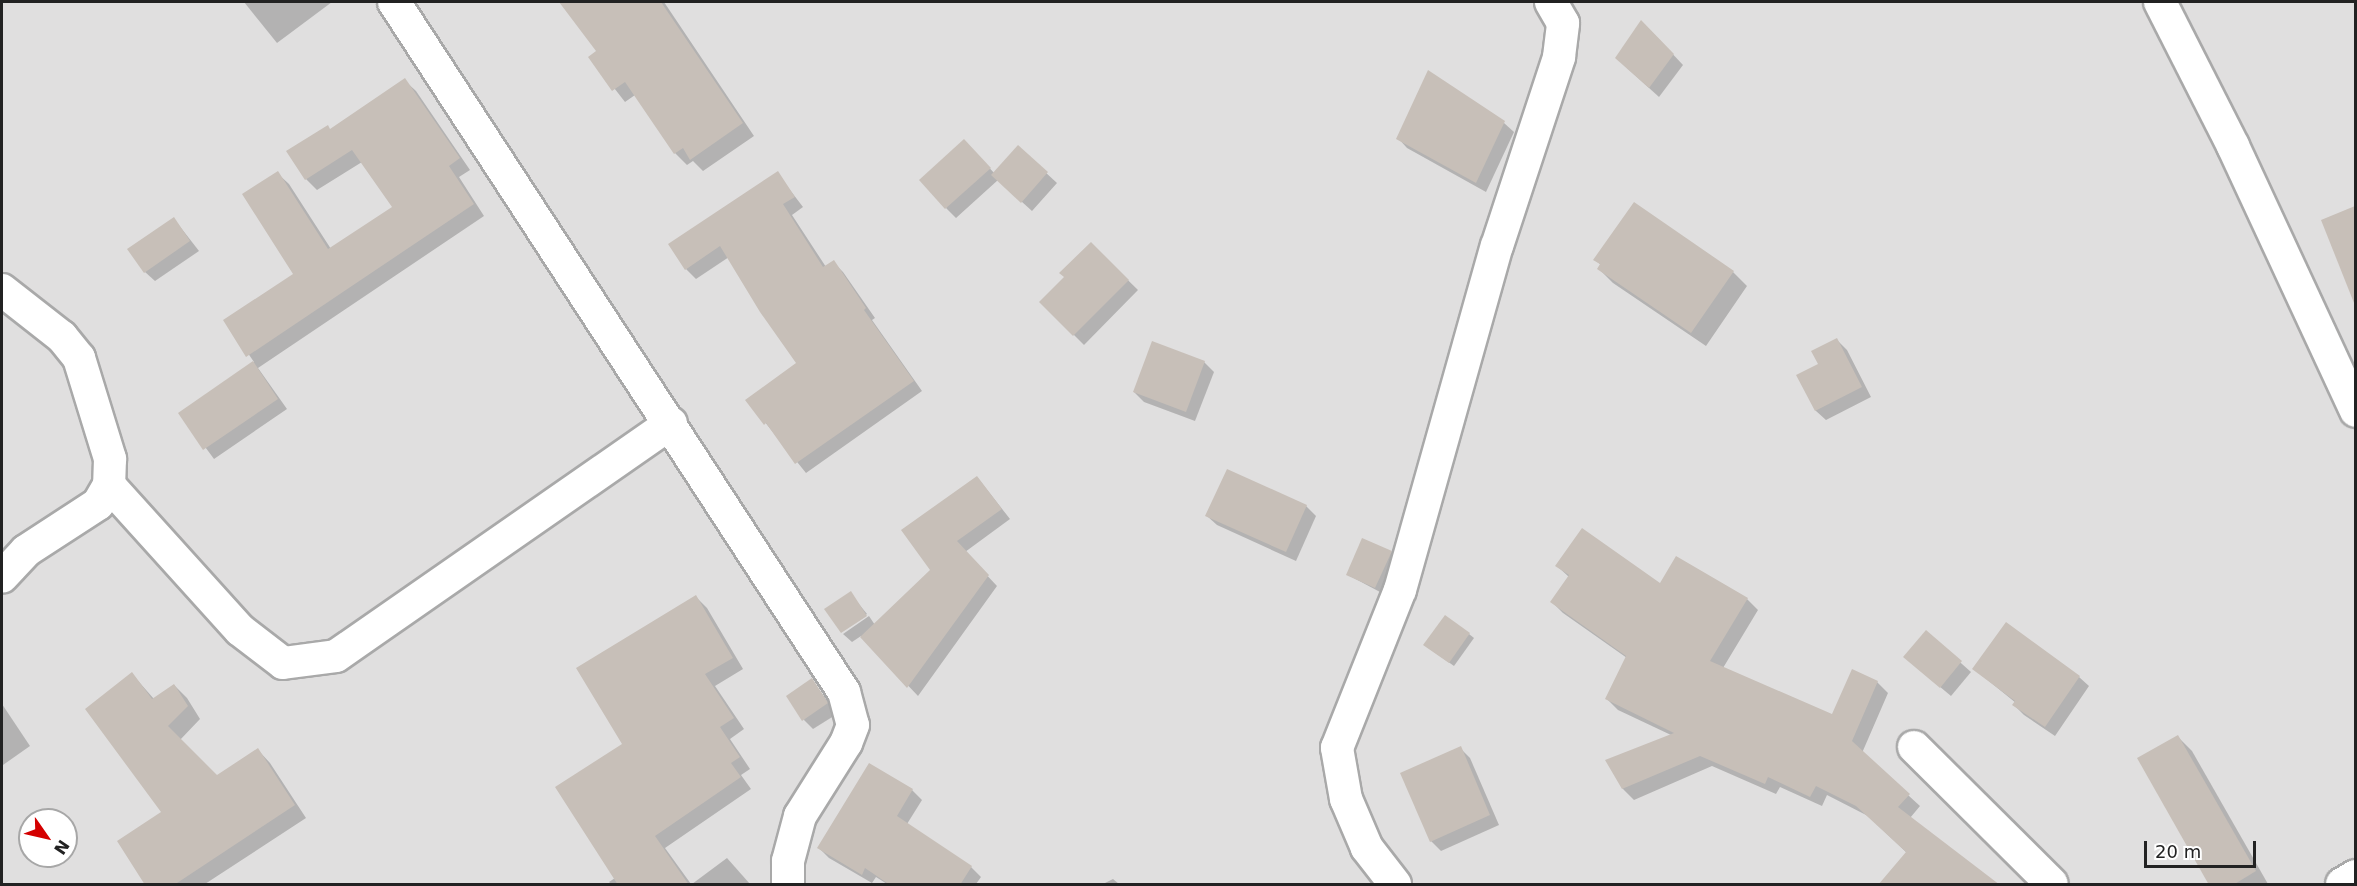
<!DOCTYPE html>
<html>
<head>
<meta charset="utf-8">
<style>
	body { margin:0 }
	#map { position:relative; width:2357px; height:886px; overflow:hidden; background:#f2efe9; font-family:"DejaVu Sans",sans-serif }
	div>[style] { position:absolute }
	.residential>* { inset:0; background:#e0dfdf }
	.shadow>* { inset:0; background:#0003 }
	.building>* { inset:0; background:#c7bfb8 }
	.roads { filter:drop-shadow(2px 0 #a9a9a9) drop-shadow(-2px 0 #a9a9a9) drop-shadow(0 2px #a9a9a9) drop-shadow(0 -2px #a9a9a9) }
	.street>* { height:32px; margin:-16px; padding:0 16px; transform-origin:16px; border-radius:16px; background:#fff }
	span { translate:-50% -50%; white-space:nowrap; text-align:center; line-height:1.15; -webkit-text-stroke:6px #fff; paint-order:stroke }
	.frame { position:absolute; inset:0; border:3px solid #222; pointer-events:none }
	.north { position:absolute; left:18px; top:808px; width:60px; height:60px; box-sizing:border-box; background:#fff; border:2px solid #a7a7a7; border-radius:50%; rotate:124deg; font-size:16px; font-weight:700; line-height:24px; text-align:center; color:#222 }
	.north::after { content:''; display:block; margin:auto; width:21px; height:27px; background:#d40000; clip-path:polygon(50% 0,100% 100%,50% 72%,0 100%) }
	.scale { position:absolute; left:2144px; top:841px; width:112px; height:27px; box-sizing:border-box; border:3px solid #222; border-top:0; padding-left:8px; font-size:18px; line-height:21px; white-space:nowrap; color:#222; -webkit-text-stroke:4px #fff; paint-order:stroke }
</style>
</head>
<body>
<div id="map">
	<div class="residential">
		<i style="clip-path:polygon(evenodd,2px 2px,2355px 2px,2355px 884px,2px 884px,2px 2px,30px 820px,66px 820px,66px 856px,30px 856px,30px 820px)"></i>
	</div>
	<div class="shadow">
		<i style="clip-path:polygon(244px 2px,332px 2px,277px 43px)"></i>
		<i style="clip-path:polygon(575px 2px,664px 2px,754px 136px,703px 171px,693px 161px,687px 165px,675px 153px,635px 95px,625px 102px,590px 57px,598px 51px,566px 8px)"></i>
		<i style="clip-path:polygon(1651px 31px,1683px 65px,1659px 97px,1627px 68px)"></i>
		<i style="clip-path:polygon(404px 80px,416px 91px,470px 170px,459px 177px,484px 216px,258px 368px,287px 409px,214px 459px,180px 413px,254px 362px,225px 320px,295px 274px,277px 173px,289px 184px,331px 249px,394px 207px,362px 162px,317px 190px,306px 179px,331px 130px)"></i>
		<i style="clip-path:polygon(1504px 123px,1514px 132px,1486px 192px,1407px 148px,1398px 138px)"></i>
		<i style="clip-path:polygon(1018px 147px,1057px 183px,1032px 211px,998px 180px,956px 218px,946px 208px,973px 150px,995px 174px)"></i>
		<i style="clip-path:polygon(777px 173px,803px 207px,792px 215px,826px 267px,833px 262px,843px 272px,875px 318px,872px 320px,922px 391px,806px 473px,747px 400px,799px 364px,729px 257px,696px 279px,686px 269px)"></i>
		<i style="clip-path:polygon(2356px 208px,2356px 289px,2346px 279px,2323px 221px)"></i>
		<i style="clip-path:polygon(174px 219px,199px 251px,155px 281px,145px 272px)"></i>
		<i style="clip-path:polygon(1091px 244px,1138px 290px,1084px 345px,1041px 302px,1065px 277px)"></i>
		<i style="clip-path:polygon(1595px 260px,1733px 272px,1747px 286px,1706px 346px,1613px 283px,1599px 269px,1601px 265px)"></i>
		<i style="clip-path:polygon(1837px 340px,1847px 350px,1871px 397px,1826px 420px,1816px 411px,1798px 376px,1820px 365px)"></i>
		<i style="clip-path:polygon(1204px 362px,1214px 372px,1195px 421px,1144px 402px,1134px 392px)"></i>
		<i style="clip-path:polygon(977px 477px,1010px 519px,965px 552px,997px 586px,918px 696px,861px 636px,852px 642px,843px 634px,869px 616px,875px 625px,932px 571px)"></i>
		<i style="clip-path:polygon(1306px 506px,1316px 516px,1296px 561px,1217px 525px,1207px 516px)"></i>
		<i style="clip-path:polygon(1391px 552px,1395px 557px,1380px 592px,1348px 575px)"></i>
		<i style="clip-path:polygon(1557px 566px,1747px 599px,1758px 610px,1723px 668px,1833px 716px,1877px 682px,1888px 693px,1862px 753px,1920px 806px,1910px 818px,1907px 853px,1868px 816px,1827px 795px,1822px 806px,1780px 787px,1776px 794px,1712px 766px,1634px 800px,1623px 789px,1608px 761px,1671px 735px,1618px 710px,1607px 699px,1627px 658px,1563px 613px,1552px 602px,1569px 577px)"></i>
		<i style="clip-path:polygon(850px 593px,867px 614px,842px 631px)"></i>
		<i style="clip-path:polygon(696px 597px,707px 608px,743px 669px,715px 686px,744px 729px,730px 739px,750px 769px,741px 775px,751px 789px,665px 848px,691px 884px,611px 884px,609px 882px,615px 878px,624px 745px)"></i>
		<i style="clip-path:polygon(1926px 632px,1971px 672px,1951px 696px,1915px 666px)"></i>
		<i style="clip-path:polygon(1469px 634px,1474px 638px,1454px 666px,1430px 649px)"></i>
		<i style="clip-path:polygon(1974px 669px,2079px 677px,2089px 686px,2055px 736px,2024px 715px,2014px 705px,2016px 703px)"></i>
		<i style="clip-path:polygon(132px 674px,154px 699px,174px 685px,187px 698px,200px 719px,180px 740px,217px 777px,258px 750px,270px 763px,306px 818px,205px 884px,147px 884px,164px 812px)"></i>
		<i style="clip-path:polygon(812px 680px,837px 714px,813px 729px,804px 720px)"></i>
		<i style="clip-path:polygon(2px 704px,30px 746px,3px 765px,2px 763px)"></i>
		<i style="clip-path:polygon(2177px 736px,2192px 751px,2268px 884px,2211px 884px)"></i>
		<i style="clip-path:polygon(1460px 748px,1470px 758px,1499px 825px,1441px 851px,1431px 841px)"></i>
		<i style="clip-path:polygon(870px 765px,912px 790px,922px 800px,907px 824px,971px 867px,981px 877px,976px 884px,887px 884px,876px 877px,872px 883px,829px 858px,819px 848px)"></i>
		<i style="clip-path:polygon(727px 858px,750px 884px,692px 884px)"></i>
		<i style="clip-path:polygon(1113px 879px,1119px 884px,1103px 884px)"></i>
	</div>
	<div class="building">
		<i style="clip-path:polygon(559px 2px,661px 2px,743px 123px,690px 160px,683px 148px,674px 154px,625px 82px,612px 91px,588px 57px,596px 51px)"></i>
		<i style="clip-path:polygon(1641px 20px,1674px 54px,1649px 88px,1615px 58px)"></i>
		<i style="clip-path:polygon(1428px 70px,1505px 121px,1476px 183px,1396px 139px)"></i>
		<i style="clip-path:polygon(405px 78px,460px 158px,449px 166px,474px 204px,246px 357px,223px 320px,293px 274px,242px 194px,278px 171px,328px 249px,392px 207px,352px 150px,305px 180px,286px 151px,328px 125px,330px 129px)"></i>
		<i style="clip-path:polygon(964px 139px,991px 168px,945px 209px,919px 180px)"></i>
		<i style="clip-path:polygon(1018px 145px,1048px 172px,1021px 203px,991px 175px)"></i>
		<i style="clip-path:polygon(778px 171px,795px 197px,783px 204px,823px 267px,834px 260px,866px 308px,864px 310px,914px 381px,795px 464px,766px 423px,764px 425px,745px 400px,796px 363px,760px 312px,720px 246px,685px 270px,668px 244px)"></i>
		<i style="clip-path:polygon(1634px 202px,1734px 271px,1691px 333px,1597px 269px,1600px 264px,1593px 260px)"></i>
		<i style="clip-path:polygon(2355px 206px,2355px 303px,2354px 303px,2321px 220px)"></i>
		<i style="clip-path:polygon(174px 217px,190px 241px,144px 273px,127px 249px)"></i>
		<i style="clip-path:polygon(1091px 242px,1129px 280px,1073px 336px,1039px 302px,1064px 277px,1059px 273px)"></i>
		<i style="clip-path:polygon(1837px 338px,1862px 387px,1815px 411px,1796px 375px,1818px 364px,1811px 351px)"></i>
		<i style="clip-path:polygon(1152px 341px,1205px 361px,1186px 412px,1133px 392px)"></i>
		<i style="clip-path:polygon(253px 361px,278px 399px,203px 450px,178px 413px)"></i>
		<i style="clip-path:polygon(1227px 469px,1307px 505px,1286px 552px,1205px 516px)"></i>
		<i style="clip-path:polygon(977px 476px,1002px 509px,957px 541px,989px 575px,907px 688px,860px 637px,930px 570px,901px 530px)"></i>
		<i style="clip-path:polygon(1582px 528px,1660px 583px,1676px 556px,1748px 598px,1710px 661px,1832px 714px,1852px 669px,1878px 681px,1852px 741px,1910px 794px,1898px 807px,2000px 885px,1878px 885px,1906px 852px,1856px 806px,1816px 786px,1810px 797px,1768px 777px,1765px 784px,1700px 756px,1622px 789px,1605px 760px,1674px 733px,1605px 699px,1626px 656px,1550px 602px,1569px 575px,1555px 566px)"></i>
		<i style="clip-path:polygon(1362px 538px,1392px 551px,1375px 588px,1346px 575px)"></i>
		<i style="clip-path:polygon(851px 591px,867px 616px,841px 633px,824px 609px)"></i>
		<i style="clip-path:polygon(696px 595px,733px 658px,705px 674px,734px 718px,720px 727px,740px 757px,731px 763px,741px 777px,655px 836px,689px 885px,618px 885px,555px 787px,622px 744px,576px 668px)"></i>
		<i style="clip-path:polygon(1445px 615px,1470px 633px,1449px 663px,1423px 645px)"></i>
		<i style="clip-path:polygon(2006px 622px,2080px 676px,2045px 727px,2012px 705px,2015px 701px,1972px 669px)"></i>
		<i style="clip-path:polygon(1926px 630px,1962px 661px,1940px 688px,1903px 657px)"></i>
		<i style="clip-path:polygon(132px 672px,152px 699px,174px 684px,188px 706px,168px 726px,217px 775px,258px 748px,295px 805px,174px 885px,145px 885px,117px 841px,161px 812px,85px 709px)"></i>
		<i style="clip-path:polygon(812px 678px,828px 703px,802px 721px,786px 696px)"></i>
		<i style="clip-path:polygon(2178px 735px,2256px 871px,2233px 885px,2209px 885px,2137px 758px)"></i>
		<i style="clip-path:polygon(1461px 746px,1490px 815px,1430px 842px,1400px 773px)"></i>
		<i style="clip-path:polygon(869px 763px,913px 789px,897px 816px,972px 866px,960px 885px,890px 885px,865px 868px,862px 875px,817px 848px)"></i>
	</div>
	<div class="roads">
		<div class="street">
			<i style="left:394px;top:2px;width:824px;rotate:56.89deg"></i>
			<i style="left:844px;top:692px;width:34px;rotate:75deg"></i>
			<i style="left:853px;top:725px;width:19px;rotate:111deg"></i>
			<i style="left:846px;top:743px;width:86px;rotate:122.2deg"></i>
			<i style="left:800px;top:816px;width:47px;rotate:104.9deg"></i>
			<i style="left:788px;top:861px;width:23px;rotate:90deg"></i>
			<i style="left:2160px;top:2px;width:161px;rotate:63.1deg"></i>
			<i style="left:2233px;top:146px;width:292px;rotate:65.1deg"></i>
			<i style="left:2px;top:290px;width:76px;rotate:38.1deg"></i>
			<i style="left:62px;top:337px;width:27px;rotate:51deg"></i>
			<i style="left:79px;top:358px;width:106px;rotate:72.9deg"></i>
			<i style="left:110px;top:459px;width:26px;rotate:92deg"></i>
			<i style="left:109px;top:485px;width:22px;rotate:120deg"></i>
			<i style="left:98px;top:504px;width:86px;rotate:146.9deg"></i>
			<i style="left:26px;top:551px;width:35px;rotate:133deg"></i>
			<i style="left:109px;top:485px;width:195px;rotate:47.9deg"></i>
			<i style="left:240px;top:630px;width:54px;rotate:37.5deg"></i>
			<i style="left:283px;top:663px;width:53px;rotate:-7.5deg"></i>
			<i style="left:336px;top:656px;width:408px;rotate:-34.8deg"></i>
			<i style="left:1914px;top:747px;width:194px;rotate:44.8deg"></i>
			<i style="left:1395px;top:884px;width:46px;rotate:-127.9deg"></i>
			<i style="left:1367px;top:848px;width:53px;rotate:-113.2deg"></i>
			<i style="left:1346px;top:799px;width:52px;rotate:-100deg"></i>
			<i style="left:1337px;top:748px;width:170px;rotate:-68.3deg"></i>
			<i style="left:1400px;top:590px;width:357px;rotate:-74.3deg"></i>
			<i style="left:1497px;top:246px;width:199px;rotate:-71.8deg"></i>
			<i style="left:1559px;top:57px;width:34px;rotate:-83deg"></i>
			<i style="left:1563px;top:23px;width:24px;rotate:-120deg"></i>
			<i style="left:2342px;top:884px;width:16px;rotate:-30deg"></i>
		</div>
	</div>
	<div class="frame"></div>
	<div class="north">N</div>
	<div class="scale">20 m</div>
</div>
</body>
</html>
